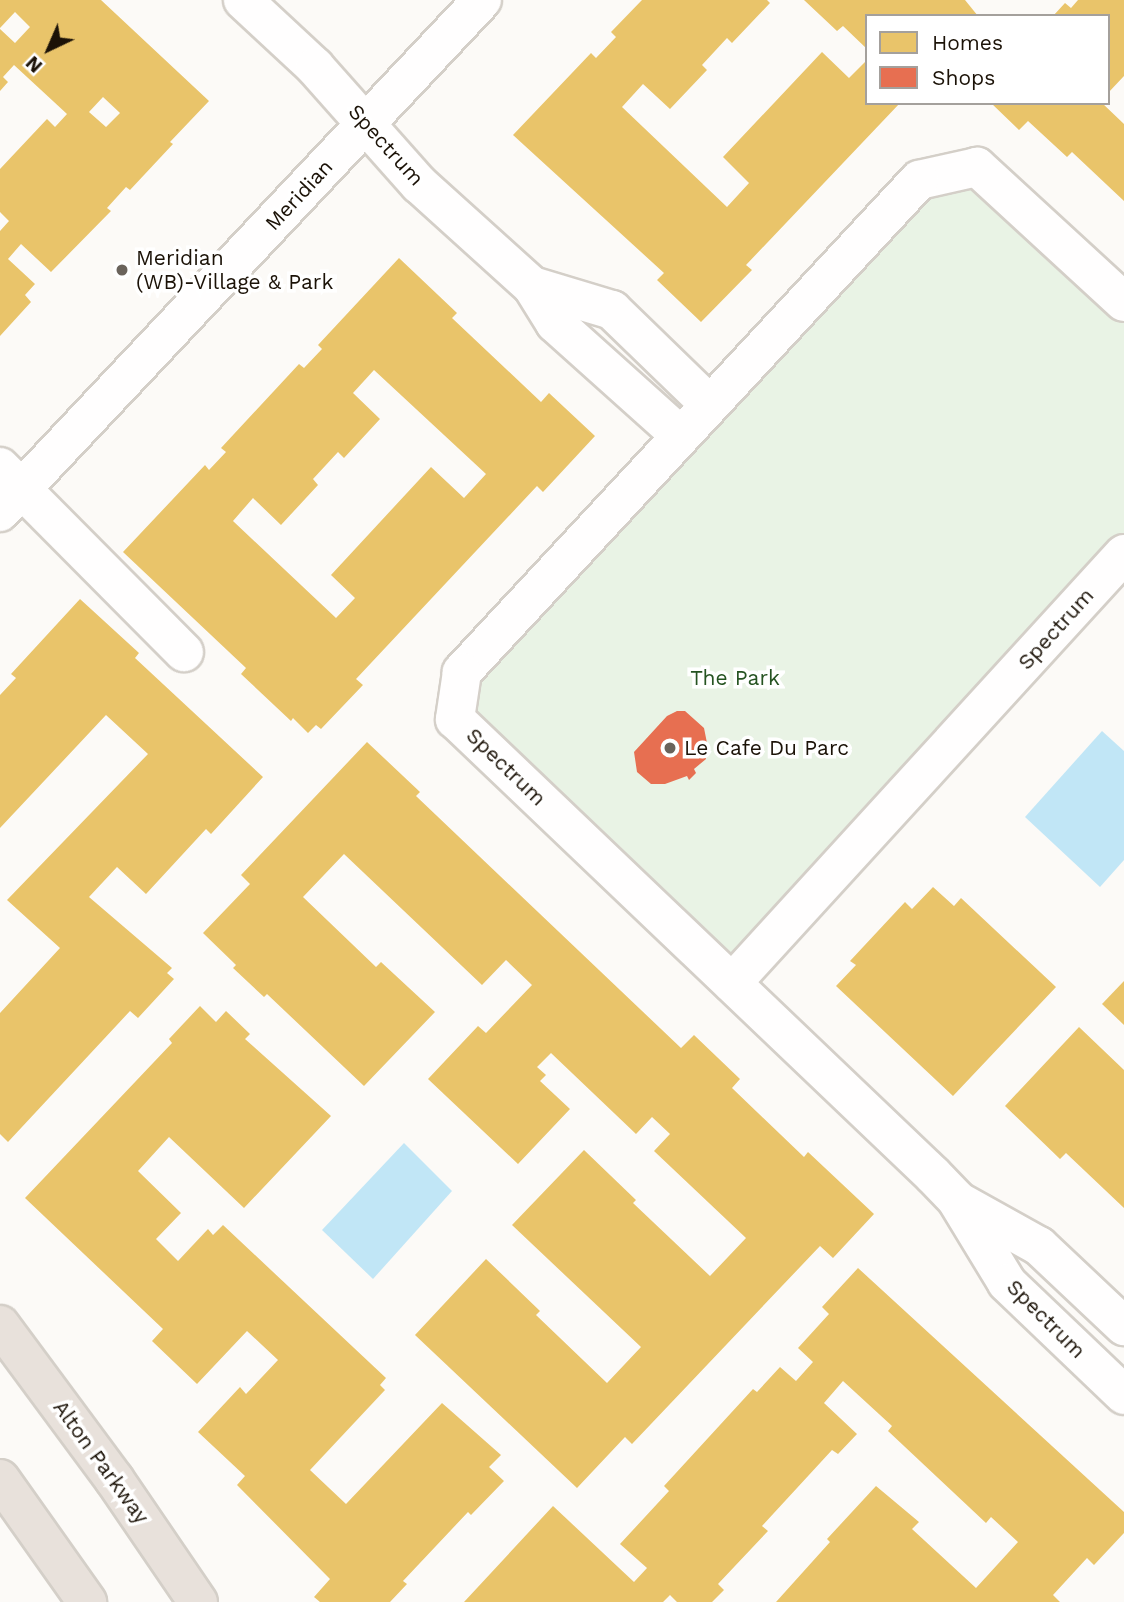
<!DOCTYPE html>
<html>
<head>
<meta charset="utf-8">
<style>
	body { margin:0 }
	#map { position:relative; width:1124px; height:1602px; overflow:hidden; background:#fcfaf7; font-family:"Work Sans",sans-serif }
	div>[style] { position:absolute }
	.green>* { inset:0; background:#e9f3e5 }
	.water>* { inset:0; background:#c1e6f6 }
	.homes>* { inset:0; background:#e9c46a }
	.shops>* { inset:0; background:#e76f51 }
	.roads { filter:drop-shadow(2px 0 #d4cfc8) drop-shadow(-2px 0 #d4cfc8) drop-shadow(0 2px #d4cfc8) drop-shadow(0 -2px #d4cfc8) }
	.minor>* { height:38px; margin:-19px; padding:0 19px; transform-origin:19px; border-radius:19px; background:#fffefe }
	.major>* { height:38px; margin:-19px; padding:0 19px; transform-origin:19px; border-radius:19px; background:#e8e1db }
	.dots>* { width:19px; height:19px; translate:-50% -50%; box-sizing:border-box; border:4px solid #fff; border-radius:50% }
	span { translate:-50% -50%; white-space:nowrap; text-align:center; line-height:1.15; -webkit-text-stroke:7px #fff; paint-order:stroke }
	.street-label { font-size:21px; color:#1b1207 }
	.poi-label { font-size:21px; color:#1b1207 }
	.left { translate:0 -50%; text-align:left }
	.park-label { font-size:21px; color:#255321 }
	.legend { position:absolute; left:865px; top:14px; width:245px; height:91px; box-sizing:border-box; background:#fff; border:2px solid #a4a09c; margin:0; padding:9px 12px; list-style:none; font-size:21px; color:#1b1207 }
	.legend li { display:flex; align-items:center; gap:14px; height:35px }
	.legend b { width:35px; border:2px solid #a4a09c }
	.north { position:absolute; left:14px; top:14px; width:70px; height:70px; -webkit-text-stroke:5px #fff; paint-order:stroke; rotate:224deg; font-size:19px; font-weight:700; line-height:28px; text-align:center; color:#1b1207 }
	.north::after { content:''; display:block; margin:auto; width:24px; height:32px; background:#1b1207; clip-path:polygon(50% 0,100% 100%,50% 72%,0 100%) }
</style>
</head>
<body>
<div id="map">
	<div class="green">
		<i style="clip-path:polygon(977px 167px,1124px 302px,1124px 554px,732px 983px,455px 719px,462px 672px,919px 180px)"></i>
	</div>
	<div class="water">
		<i style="clip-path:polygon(1102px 731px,1124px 751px,1124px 860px,1100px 887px,1025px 817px)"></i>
		<i style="clip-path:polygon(404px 1143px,452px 1191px,373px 1279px,322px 1230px)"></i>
	</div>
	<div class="homes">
		<i style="clip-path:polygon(evenodd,0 0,101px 0,209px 101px,170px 142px,173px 144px,130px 190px,126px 187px,107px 208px,111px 211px,51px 272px,21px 244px,8px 259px,35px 284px,25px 295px,31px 302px,0 336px,0 231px,9px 221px,0 212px,0 169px,47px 119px,55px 127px,67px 114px,14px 65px,3px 77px,8px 82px,0 91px,0 29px,15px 43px,30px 27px,15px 12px,0 28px,0 0,103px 97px,120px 113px,106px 127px,89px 112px,103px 97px)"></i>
		<i style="clip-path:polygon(642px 0,767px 0,770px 3px,732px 43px,727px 38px,702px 65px,707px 70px,670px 109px,643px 84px,622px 107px,727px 207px,749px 183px,723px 157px,822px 52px,849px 78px,867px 60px,867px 103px,900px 103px,746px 265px,752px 270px,701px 322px,657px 280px,664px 273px,513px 135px,591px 53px,596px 58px,616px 37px,611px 32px)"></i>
		<i style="clip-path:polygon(804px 0,965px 0,978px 16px,867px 16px,867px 49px,843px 26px,837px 31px)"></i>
		<i style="clip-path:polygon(1078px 0,1124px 0,1124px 76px,1108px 93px,1108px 16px,1053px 16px,1065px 3px,1071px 8px)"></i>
		<i style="clip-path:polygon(991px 103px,1102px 103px,1124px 124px,1124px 201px,1072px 152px,1067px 157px,1028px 121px,1019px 130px)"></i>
		<i style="clip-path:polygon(evenodd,399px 258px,457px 313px,452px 318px,541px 402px,549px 393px,595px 436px,543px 492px,537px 486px,356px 679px,363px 685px,321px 729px,316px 725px,308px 733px,293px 718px,291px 721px,241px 674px,246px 668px,123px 552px,205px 465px,209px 470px,226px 452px,221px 448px,299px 364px,304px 368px,322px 349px,318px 345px,399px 258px,374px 370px,486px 474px,464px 498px,431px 467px,331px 575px,355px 598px,336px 618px,233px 521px,253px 498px,281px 525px,318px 485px,313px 479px,338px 452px,344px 458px,380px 419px,353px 393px,374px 370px)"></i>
		<i style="clip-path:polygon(80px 599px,139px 653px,135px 658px,263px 777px,211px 834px,206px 829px,146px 894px,117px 867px,89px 897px,172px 968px,167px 973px,174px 979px,138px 1018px,130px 1011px,8px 1142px,0 1134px,0 1013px,60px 948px,7px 900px,148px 754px,106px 715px,0 828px,0 695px,16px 678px,11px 674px)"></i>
		<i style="clip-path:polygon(367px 742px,420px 792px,416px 796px,681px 1048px,694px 1035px,740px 1079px,732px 1088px,804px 1157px,808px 1152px,874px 1214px,833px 1258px,820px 1246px,632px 1444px,625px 1437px,577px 1488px,415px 1335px,486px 1259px,540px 1311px,536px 1315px,607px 1383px,641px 1347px,512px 1225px,584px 1150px,636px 1200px,633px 1203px,710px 1276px,746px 1238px,654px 1151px,670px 1134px,652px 1117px,636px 1134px,551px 1053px,537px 1067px,546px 1075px,540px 1081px,570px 1109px,518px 1164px,428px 1079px,478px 1026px,486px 1033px,532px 985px,506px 960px,482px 985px,344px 854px,303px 897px,376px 967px,381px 962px,435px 1012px,364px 1086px,267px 994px,264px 997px,233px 968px,236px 965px,203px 933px,250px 884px,241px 875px)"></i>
		<i style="clip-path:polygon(933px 887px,954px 906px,961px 898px,1056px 987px,953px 1096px,836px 986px,856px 965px,850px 961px,905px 902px,912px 909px)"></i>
		<i style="clip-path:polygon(1124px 981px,1124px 1025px,1102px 1004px)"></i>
		<i style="clip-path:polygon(200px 1006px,216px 1022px,226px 1011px,250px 1034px,245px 1039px,331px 1116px,244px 1208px,169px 1137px,138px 1171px,181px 1213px,156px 1239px,178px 1261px,208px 1229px,213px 1235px,223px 1225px,386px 1378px,380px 1385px,385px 1390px,310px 1470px,346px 1504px,442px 1403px,501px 1455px,489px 1467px,504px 1481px,471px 1515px,468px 1512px,403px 1581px,407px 1584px,390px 1602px,320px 1602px,314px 1597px,330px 1579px,237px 1485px,245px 1476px,198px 1432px,240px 1387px,246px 1394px,278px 1360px,247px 1331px,197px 1384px,152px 1341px,163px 1329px,25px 1198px,172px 1043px,169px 1039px)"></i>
		<i style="clip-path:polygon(1079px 1027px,1124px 1070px,1124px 1208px,1066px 1153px,1060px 1159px,1005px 1106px)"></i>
		<i style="clip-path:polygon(858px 1268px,1124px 1512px,1124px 1533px,1094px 1565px,1087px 1558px,1053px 1595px,1060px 1602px,776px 1602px,830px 1542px,827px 1539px,876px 1486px,919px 1522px,912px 1529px,976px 1588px,1018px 1542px,991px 1517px,986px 1523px,888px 1431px,892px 1426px,843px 1381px,824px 1403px,857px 1434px,838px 1454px,832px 1450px,762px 1526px,768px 1531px,718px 1584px,724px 1590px,712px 1602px,677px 1602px,670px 1595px,663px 1602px,464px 1602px,553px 1506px,634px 1582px,647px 1568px,620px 1544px,669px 1491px,664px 1486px,753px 1389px,757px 1392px,780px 1367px,796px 1381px,813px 1362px,798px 1348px,829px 1314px,822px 1307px)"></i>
	</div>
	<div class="shops">
		<i style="clip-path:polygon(677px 711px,685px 711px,704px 728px,707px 743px,702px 745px,706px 759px,694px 769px,696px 773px,689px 780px,687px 776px,665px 784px,651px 784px,637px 772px,634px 752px,667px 716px)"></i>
	</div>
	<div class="roads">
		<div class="minor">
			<i style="left:243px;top:0;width:98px;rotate:42.9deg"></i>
			<i style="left:315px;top:67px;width:157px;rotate:48.4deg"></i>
			<i style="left:419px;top:184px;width:152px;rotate:42.1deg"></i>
			<i style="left:532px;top:286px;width:44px;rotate:58.1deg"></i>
			<i style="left:555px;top:323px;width:169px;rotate:41.9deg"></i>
			<i style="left:532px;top:286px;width:84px;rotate:16.7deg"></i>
			<i style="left:612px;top:310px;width:136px;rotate:44.1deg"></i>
			<i style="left:1124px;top:302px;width:200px;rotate:-137.4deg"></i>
			<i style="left:977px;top:167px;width:59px;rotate:167.4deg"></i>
			<i style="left:919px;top:180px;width:672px;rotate:132.89deg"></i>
			<i style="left:462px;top:672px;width:48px;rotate:98.5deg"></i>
			<i style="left:455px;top:719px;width:661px;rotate:43.65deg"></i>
			<i style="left:933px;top:1175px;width:33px;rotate:46deg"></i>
			<i style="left:956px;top:1199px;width:98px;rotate:58.7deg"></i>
			<i style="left:1007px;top:1283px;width:162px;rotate:43.7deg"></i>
			<i style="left:0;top:467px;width:261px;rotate:45.2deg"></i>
			<i style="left:0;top:512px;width:703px;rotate:-46.73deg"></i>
			<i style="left:732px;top:983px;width:581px;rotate:-47.58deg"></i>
			<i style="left:958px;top:1201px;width:93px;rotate:29.1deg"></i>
			<i style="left:1039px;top:1246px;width:117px;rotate:43.3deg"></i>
		</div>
		<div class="major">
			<i style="left:0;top:1325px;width:192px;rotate:53.5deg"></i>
			<i style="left:114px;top:1479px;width:149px;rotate:55.7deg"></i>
			<i style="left:0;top:1479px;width:151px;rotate:54.7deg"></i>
		</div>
	</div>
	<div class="dots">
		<i style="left:122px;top:270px;background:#6a635b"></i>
		<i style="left:670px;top:748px;background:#6a635b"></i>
	</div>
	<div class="street-label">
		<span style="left:386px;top:145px;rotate:48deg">Spectrum</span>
		<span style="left:299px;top:195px;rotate:-47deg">Meridian</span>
		<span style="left:1056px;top:629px;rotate:-48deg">Spectrum</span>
		<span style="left:506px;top:767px;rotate:44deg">Spectrum</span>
		<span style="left:1046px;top:1319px;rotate:45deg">Spectrum</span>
		<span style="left:101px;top:1462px;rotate:54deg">Alton Parkway</span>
	</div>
	<div class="poi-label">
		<span class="left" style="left:136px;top:270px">Meridian<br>(WB)-Village &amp; Park</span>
		<span class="left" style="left:684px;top:748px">Le Cafe Du Parc</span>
	</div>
	<div class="park-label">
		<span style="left:735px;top:678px">The Park</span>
	</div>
	<ul class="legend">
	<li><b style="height:19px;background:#e9c46a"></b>Homes</li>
	<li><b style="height:19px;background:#e76f51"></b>Shops</li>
	</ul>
	<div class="north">N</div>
</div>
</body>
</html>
